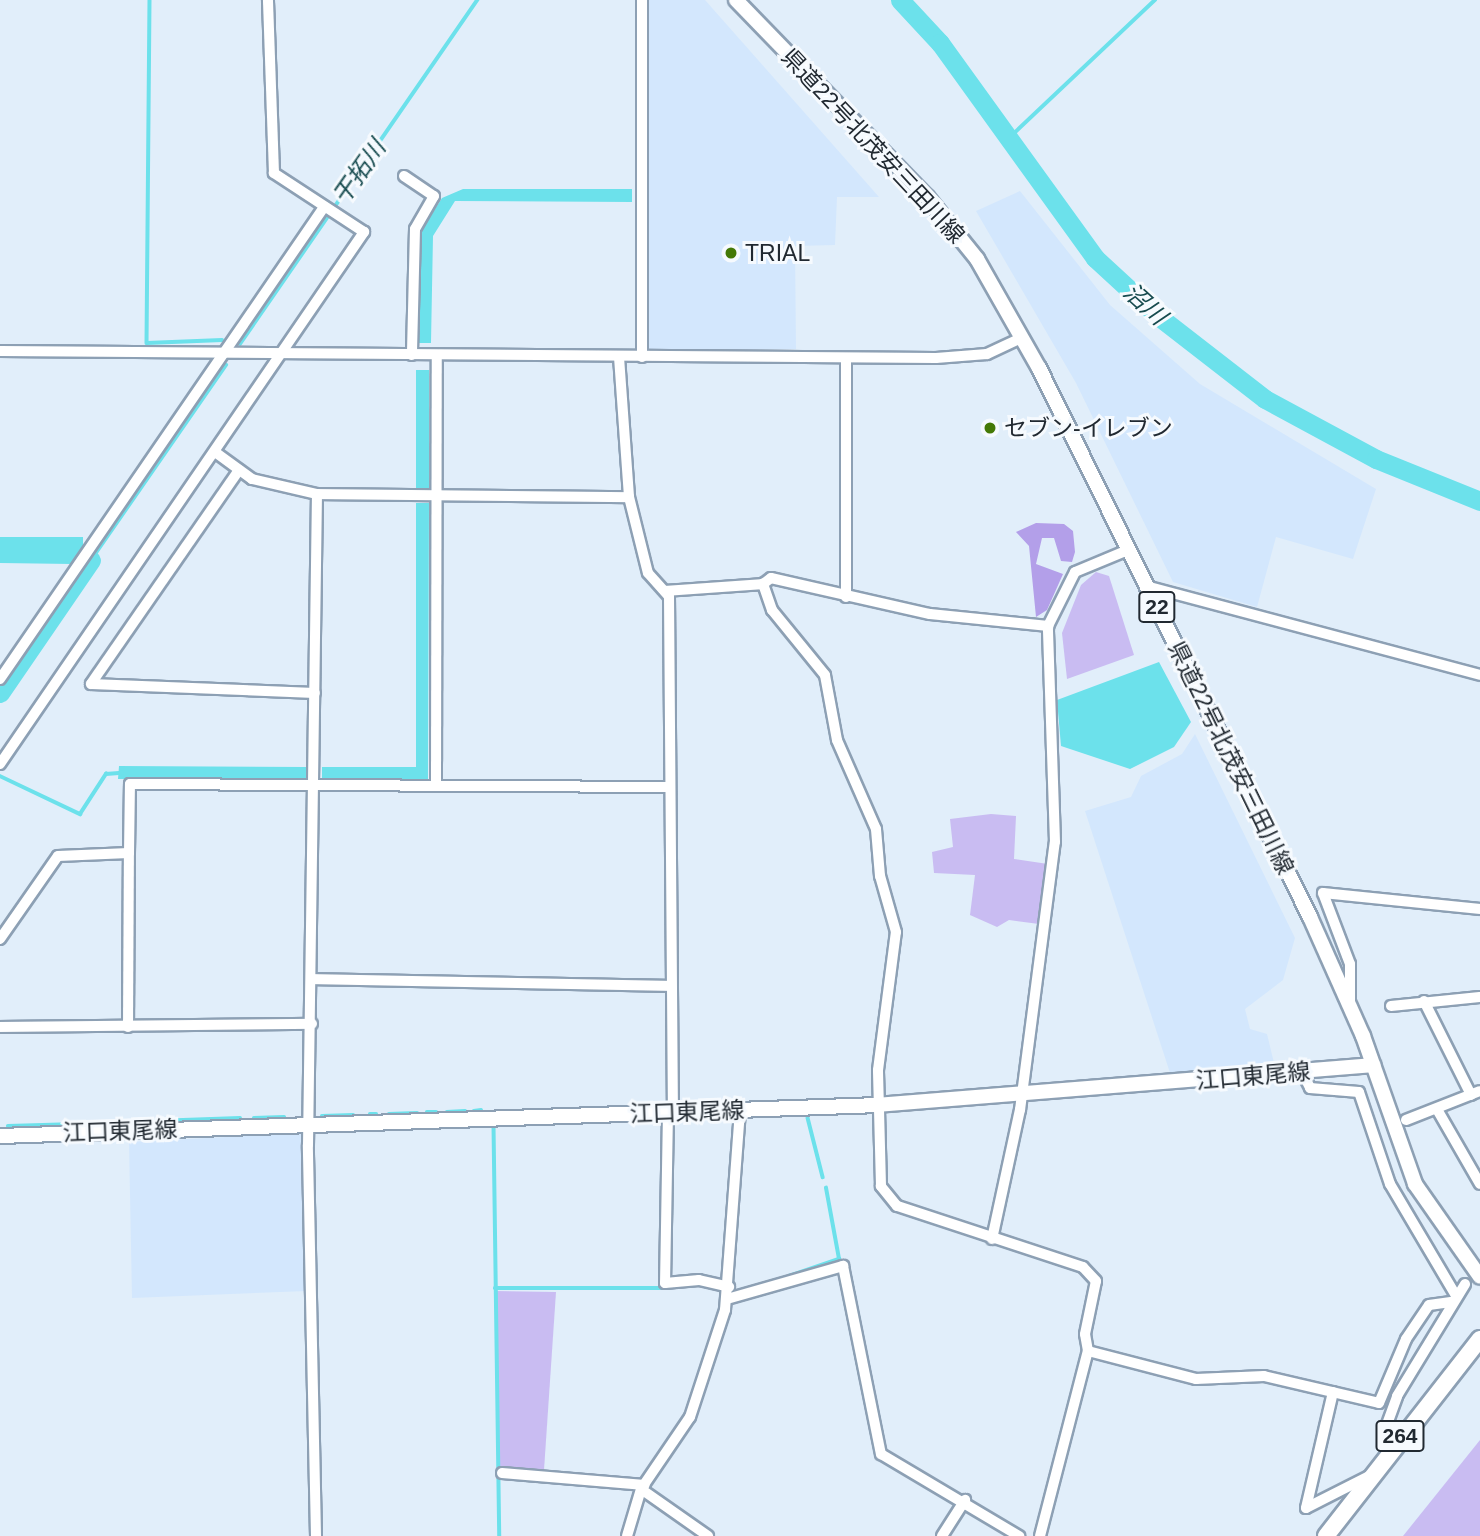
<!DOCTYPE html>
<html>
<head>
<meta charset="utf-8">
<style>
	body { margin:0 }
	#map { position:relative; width:1480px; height:1536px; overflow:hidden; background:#e1eefa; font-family:Arial,"Noto Sans JP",sans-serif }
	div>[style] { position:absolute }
	.built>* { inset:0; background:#d3e7fd }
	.green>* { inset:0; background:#c9bcf2 }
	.forest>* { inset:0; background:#b39fe9 }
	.water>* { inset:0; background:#6ce1eb }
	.stream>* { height:3.5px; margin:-1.75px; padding:0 1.75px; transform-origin:1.75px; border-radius:1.75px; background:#6ce1eb }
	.river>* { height:19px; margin:-9.5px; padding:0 9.5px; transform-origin:9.5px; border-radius:9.5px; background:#6ce1eb }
	.roads { filter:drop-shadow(2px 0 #8da0b4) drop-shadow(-2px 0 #8da0b4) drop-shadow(0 2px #8da0b4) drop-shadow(0 -2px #8da0b4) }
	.minor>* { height:10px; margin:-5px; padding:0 5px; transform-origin:5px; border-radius:5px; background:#fff }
	.major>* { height:14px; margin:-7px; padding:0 7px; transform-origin:7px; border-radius:7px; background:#fff }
	.highway>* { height:16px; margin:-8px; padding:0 8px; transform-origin:8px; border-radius:8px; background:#fff }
	.dots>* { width:19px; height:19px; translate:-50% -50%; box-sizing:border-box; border:4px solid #f6fafe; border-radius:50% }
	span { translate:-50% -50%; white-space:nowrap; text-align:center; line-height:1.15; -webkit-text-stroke:6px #f6fafe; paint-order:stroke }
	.shield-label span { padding:2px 5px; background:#f6fafe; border:2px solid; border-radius:5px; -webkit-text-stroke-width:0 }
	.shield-label { font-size:21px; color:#212931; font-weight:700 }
	.street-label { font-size:23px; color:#212931 }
	.poi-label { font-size:23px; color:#212931 }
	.left { translate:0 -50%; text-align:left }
	.water-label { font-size:24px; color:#174b4f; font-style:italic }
</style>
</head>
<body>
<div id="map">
	<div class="built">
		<i style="clip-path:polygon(646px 0,705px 0,879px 197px,837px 197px,835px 245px,795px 246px,796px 349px,647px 349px)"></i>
		<i style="clip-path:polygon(1020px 191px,1110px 305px,1200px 384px,1376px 489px,1353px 559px,1276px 537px,1257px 607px,1173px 582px,1076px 383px,976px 211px)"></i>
		<i style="clip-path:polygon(1195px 734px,1295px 938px,1283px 980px,1245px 1009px,1250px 1029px,1267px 1034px,1275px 1067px,1171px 1076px,1085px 811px,1131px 797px,1141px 776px,1182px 754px)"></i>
		<i style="clip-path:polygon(305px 1133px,307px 1291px,132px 1298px,129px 1142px)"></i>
	</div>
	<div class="green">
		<i style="clip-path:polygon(1096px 572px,1109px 576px,1134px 655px,1067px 679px,1062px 633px,1081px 585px)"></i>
		<i style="clip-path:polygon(991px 814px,1016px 816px,1014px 859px,1048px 864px,1039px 924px,1009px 920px,997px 927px,970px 915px,975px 875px,934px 873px,932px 852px,953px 847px,950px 819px)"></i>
		<i style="clip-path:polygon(495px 1291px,556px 1292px,544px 1470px,499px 1468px)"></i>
		<i style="clip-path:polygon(1480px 1440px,1480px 1536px,1403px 1536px)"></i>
	</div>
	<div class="forest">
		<i style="clip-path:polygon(1036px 523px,1064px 524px,1073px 531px,1075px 552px,1072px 562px,1061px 561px,1054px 538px,1042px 538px,1036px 564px,1063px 574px,1047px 610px,1036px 617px,1029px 546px,1016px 532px)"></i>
	</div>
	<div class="water">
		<i style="clip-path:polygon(463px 189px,632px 189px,632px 202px,455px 201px,433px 236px,431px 343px,418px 343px,420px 232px,442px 198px)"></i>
		<i style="clip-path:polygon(416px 370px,429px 370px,429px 488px,416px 488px)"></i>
		<i style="clip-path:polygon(416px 503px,429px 503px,428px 781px,322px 780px,322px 767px,416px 767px)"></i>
		<i style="clip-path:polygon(0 537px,83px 537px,83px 549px,72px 564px,0 563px)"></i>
		<i style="clip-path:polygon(1159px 662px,1191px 722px,1174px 747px,1130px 769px,1061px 746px,1057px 700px)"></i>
		<i style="clip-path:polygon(119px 766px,306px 767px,306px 780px,118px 779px)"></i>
	</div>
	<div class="stream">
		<i style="left:150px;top:0;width:343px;rotate:90.5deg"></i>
		<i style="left:147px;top:343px;width:75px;rotate:-2.3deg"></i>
		<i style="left:1008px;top:139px;width:202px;rotate:-43.4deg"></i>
		<i style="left:240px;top:344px;width:418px;rotate:-55.4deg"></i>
		<i style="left:91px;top:560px;width:237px;rotate:-55.3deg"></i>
		<i style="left:0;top:776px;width:89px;rotate:25.4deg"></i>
		<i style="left:80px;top:814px;width:48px;rotate:-57deg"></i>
		<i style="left:106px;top:774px;width:16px;rotate:-4deg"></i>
		<i style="left:474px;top:1111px;width:7px;rotate:-8deg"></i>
		<i style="left:427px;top:1112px;width:9px"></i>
		<i style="left:447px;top:1112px;width:18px;rotate:-3deg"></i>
		<i style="left:370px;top:1114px;width:6px"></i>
		<i style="left:389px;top:1114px;width:28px;rotate:-2deg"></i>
		<i style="left:322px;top:1116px;width:31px;rotate:-2deg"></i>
		<i style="left:254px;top:1118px;width:30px;rotate:-2deg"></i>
		<i style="left:808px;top:1118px;width:61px;rotate:75.7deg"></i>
		<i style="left:126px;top:1122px;width:114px;rotate:-2deg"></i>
		<i style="left:8px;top:1126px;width:104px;rotate:-1.7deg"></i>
		<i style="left:494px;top:1126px;width:410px;rotate:89.2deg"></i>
		<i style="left:789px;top:1276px;width:53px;rotate:-18.8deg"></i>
		<i style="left:839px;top:1259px;width:72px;rotate:-100.4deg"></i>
		<i style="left:495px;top:1288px;width:174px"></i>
	</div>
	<div class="river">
		<i style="left:900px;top:0;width:59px;rotate:47.1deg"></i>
		<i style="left:940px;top:43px;width:265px;rotate:54.2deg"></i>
		<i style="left:1095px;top:258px;width:86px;rotate:42.6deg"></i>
		<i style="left:1158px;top:316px;width:135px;rotate:37.8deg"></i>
		<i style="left:1265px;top:399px;width:126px;rotate:28.4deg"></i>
		<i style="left:1376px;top:459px;width:112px;rotate:22deg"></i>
		<i style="left:0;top:693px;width:161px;rotate:-55.6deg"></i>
	</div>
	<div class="roads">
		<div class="minor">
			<i style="left:404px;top:176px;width:36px;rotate:34deg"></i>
			<i style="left:434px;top:196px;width:38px;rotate:120deg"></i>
			<i style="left:415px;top:229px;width:126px;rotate:91.4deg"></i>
			<i style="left:0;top:351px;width:936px;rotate:0.43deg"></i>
			<i style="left:936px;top:358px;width:51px;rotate:-4.5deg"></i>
			<i style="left:987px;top:354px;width:38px;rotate:-25deg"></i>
			<i style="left:619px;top:357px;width:140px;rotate:85.9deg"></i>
			<i style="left:629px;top:497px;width:78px;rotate:76deg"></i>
			<i style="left:648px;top:573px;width:31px;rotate:48deg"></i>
			<i style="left:669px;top:596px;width:516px;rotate:89.56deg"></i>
			<i style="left:642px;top:357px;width:357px;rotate:-90deg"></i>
			<i style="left:215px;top:452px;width:46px;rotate:36.1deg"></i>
			<i style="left:252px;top:479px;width:67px;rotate:13deg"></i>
			<i style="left:317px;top:494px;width:312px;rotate:0.6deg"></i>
			<i style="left:239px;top:470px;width:260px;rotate:124.7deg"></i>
			<i style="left:91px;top:684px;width:224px;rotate:2.3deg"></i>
			<i style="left:1146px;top:586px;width:346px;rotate:14.9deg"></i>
			<i style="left:666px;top:591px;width:97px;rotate:-4.1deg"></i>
			<i style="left:846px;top:597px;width:239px;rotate:-90deg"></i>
			<i style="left:0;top:679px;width:573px;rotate:-55.53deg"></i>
			<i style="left:0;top:764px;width:645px;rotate:-55.62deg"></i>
			<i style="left:364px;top:232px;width:108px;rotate:-146.8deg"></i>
			<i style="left:274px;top:173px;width:173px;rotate:-92deg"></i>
			<i style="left:436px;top:786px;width:430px;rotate:-89.9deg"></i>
			<i style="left:0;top:939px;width:101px;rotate:-55.1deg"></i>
			<i style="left:58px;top:856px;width:71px;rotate:-2.4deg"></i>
			<i style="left:129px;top:853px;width:69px;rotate:-89.2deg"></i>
			<i style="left:130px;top:784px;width:539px;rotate:0.32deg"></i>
			<i style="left:312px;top:979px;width:358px;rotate:1.1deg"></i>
			<i style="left:1424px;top:1001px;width:105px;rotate:63.4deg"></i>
			<i style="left:1350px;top:1003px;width:39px;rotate:-90deg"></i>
			<i style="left:1350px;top:964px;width:76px;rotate:-110.8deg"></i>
			<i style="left:1323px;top:893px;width:158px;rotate:5.8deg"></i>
			<i style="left:1391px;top:1006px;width:89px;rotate:-5.8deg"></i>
			<i style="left:0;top:1027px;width:312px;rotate:-0.6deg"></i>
			<i style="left:128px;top:1027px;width:174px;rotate:-89.7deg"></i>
			<i style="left:1302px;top:1072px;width:18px;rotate:63deg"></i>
			<i style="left:1310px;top:1088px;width:49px;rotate:4.7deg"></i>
			<i style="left:1359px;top:1092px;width:97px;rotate:71.4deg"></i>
			<i style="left:1390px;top:1184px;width:128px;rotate:59.4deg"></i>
			<i style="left:1438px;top:1111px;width:84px;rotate:60.1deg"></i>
			<i style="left:668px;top:1112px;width:171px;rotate:91deg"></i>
			<i style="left:665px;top:1283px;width:34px;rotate:-5deg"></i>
			<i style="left:699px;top:1280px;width:31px;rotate:13deg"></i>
			<i style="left:1406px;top:1120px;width:79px;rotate:-21.4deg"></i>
			<i style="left:992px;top:1239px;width:132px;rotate:-77.8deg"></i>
			<i style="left:1020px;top:1110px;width:270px;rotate:-82.6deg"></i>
			<i style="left:1055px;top:842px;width:216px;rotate:-91.9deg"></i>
			<i style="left:1048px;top:626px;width:60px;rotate:-63.4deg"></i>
			<i style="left:1075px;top:572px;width:57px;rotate:-22.5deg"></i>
			<i style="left:727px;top:1299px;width:121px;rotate:-15.9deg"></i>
			<i style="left:843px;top:1266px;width:192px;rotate:78.6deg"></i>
			<i style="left:881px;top:1454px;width:161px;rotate:30.7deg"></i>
			<i style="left:1088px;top:1351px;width:112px;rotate:14.5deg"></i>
			<i style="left:1196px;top:1379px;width:68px;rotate:-2.5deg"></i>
			<i style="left:1264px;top:1376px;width:118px;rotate:13.2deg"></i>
			<i style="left:1379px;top:1403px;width:69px;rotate:-67.1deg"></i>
			<i style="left:1406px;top:1339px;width:41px;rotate:-55.9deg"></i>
			<i style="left:1429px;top:1305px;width:22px;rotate:-8deg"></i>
			<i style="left:1394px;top:1443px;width:18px;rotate:-117deg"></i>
			<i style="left:1386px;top:1427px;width:33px;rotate:-70deg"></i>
			<i style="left:1397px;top:1396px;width:131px;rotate:-58.7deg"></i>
			<i style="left:502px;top:1473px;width:143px;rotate:4.8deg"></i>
			<i style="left:641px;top:1489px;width:82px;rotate:35deg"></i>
			<i style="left:1306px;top:1508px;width:119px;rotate:-76.9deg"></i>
			<i style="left:1306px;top:1508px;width:71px;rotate:-26.9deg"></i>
			<i style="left:316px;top:1536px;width:391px;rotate:-91.2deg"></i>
			<i style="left:308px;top:1145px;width:651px;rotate:-89.21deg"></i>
			<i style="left:627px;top:1536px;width:49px;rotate:-73.4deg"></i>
			<i style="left:641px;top:1489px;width:87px;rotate:-55.8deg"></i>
			<i style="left:690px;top:1417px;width:113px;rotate:-71.9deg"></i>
			<i style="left:725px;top:1310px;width:201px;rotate:-85.7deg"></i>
			<i style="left:942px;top:1536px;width:43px;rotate:-57.4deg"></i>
			<i style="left:1040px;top:1536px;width:191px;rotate:-75.5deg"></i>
			<i style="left:1088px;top:1351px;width:17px;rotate:-100deg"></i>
			<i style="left:1085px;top:1334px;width:54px;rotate:-78.3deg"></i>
			<i style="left:1096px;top:1281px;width:19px;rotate:-133deg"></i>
			<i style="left:1083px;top:1267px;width:196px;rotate:-161.8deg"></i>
			<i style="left:897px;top:1206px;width:26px;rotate:-129deg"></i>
			<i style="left:881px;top:1186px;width:116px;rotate:-91.5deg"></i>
			<i style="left:878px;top:1070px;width:139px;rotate:-82.6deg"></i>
			<i style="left:896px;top:932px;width:58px;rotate:-105.9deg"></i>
			<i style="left:880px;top:876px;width:47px;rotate:-94.9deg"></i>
			<i style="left:876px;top:829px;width:97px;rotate:-113.7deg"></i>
			<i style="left:837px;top:740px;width:66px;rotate:-100.5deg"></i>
			<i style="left:825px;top:675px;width:84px;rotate:-129.2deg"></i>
			<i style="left:772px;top:610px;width:28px;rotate:-109deg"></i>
			<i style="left:763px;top:584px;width:10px;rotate:-37deg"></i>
			<i style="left:771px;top:578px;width:163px;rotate:12.8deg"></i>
			<i style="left:930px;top:614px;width:119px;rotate:5.8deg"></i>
		</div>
		<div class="major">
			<i style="left:736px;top:0;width:274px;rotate:45.9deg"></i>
			<i style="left:927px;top:197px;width:80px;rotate:51.1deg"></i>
			<i style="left:977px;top:259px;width:125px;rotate:60.4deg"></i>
			<i style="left:1039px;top:368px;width:612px;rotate:63.73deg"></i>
			<i style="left:1310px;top:917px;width:130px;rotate:66deg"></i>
			<i style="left:1363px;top:1036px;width:157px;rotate:70.6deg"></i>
			<i style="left:1415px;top:1184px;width:113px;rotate:55deg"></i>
			<i style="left:0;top:1136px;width:878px;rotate:-2.02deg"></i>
			<i style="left:877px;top:1105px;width:498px;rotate:-4.6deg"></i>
		</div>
		<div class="highway">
			<i style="left:1326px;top:1536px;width:250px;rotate:-52deg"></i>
		</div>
	</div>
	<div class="dots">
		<i style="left:731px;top:253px;background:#447906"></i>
		<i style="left:990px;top:428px;background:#447906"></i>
	</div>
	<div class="shield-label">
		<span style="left:1157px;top:607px">22</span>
		<span style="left:1400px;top:1436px">264</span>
	</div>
	<div class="street-label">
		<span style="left:873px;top:146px;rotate:47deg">県道22号北茂安三田川線</span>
		<span style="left:1231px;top:758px;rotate:64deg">県道22号北茂安三田川線</span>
		<span style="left:1253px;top:1076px;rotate:-5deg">江口東尾線</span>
		<span style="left:687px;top:1112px;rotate:-2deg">江口東尾線</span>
		<span style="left:120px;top:1131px;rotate:-2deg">江口東尾線</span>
	</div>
	<div class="poi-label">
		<span class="left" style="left:745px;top:253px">TRIAL</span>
		<span class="left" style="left:1004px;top:428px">セブン-イレブン</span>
	</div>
	<div class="water-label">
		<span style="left:359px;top:172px;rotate:-55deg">干拓川</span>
		<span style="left:1145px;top:304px;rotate:42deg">沼川</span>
	</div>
</div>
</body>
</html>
